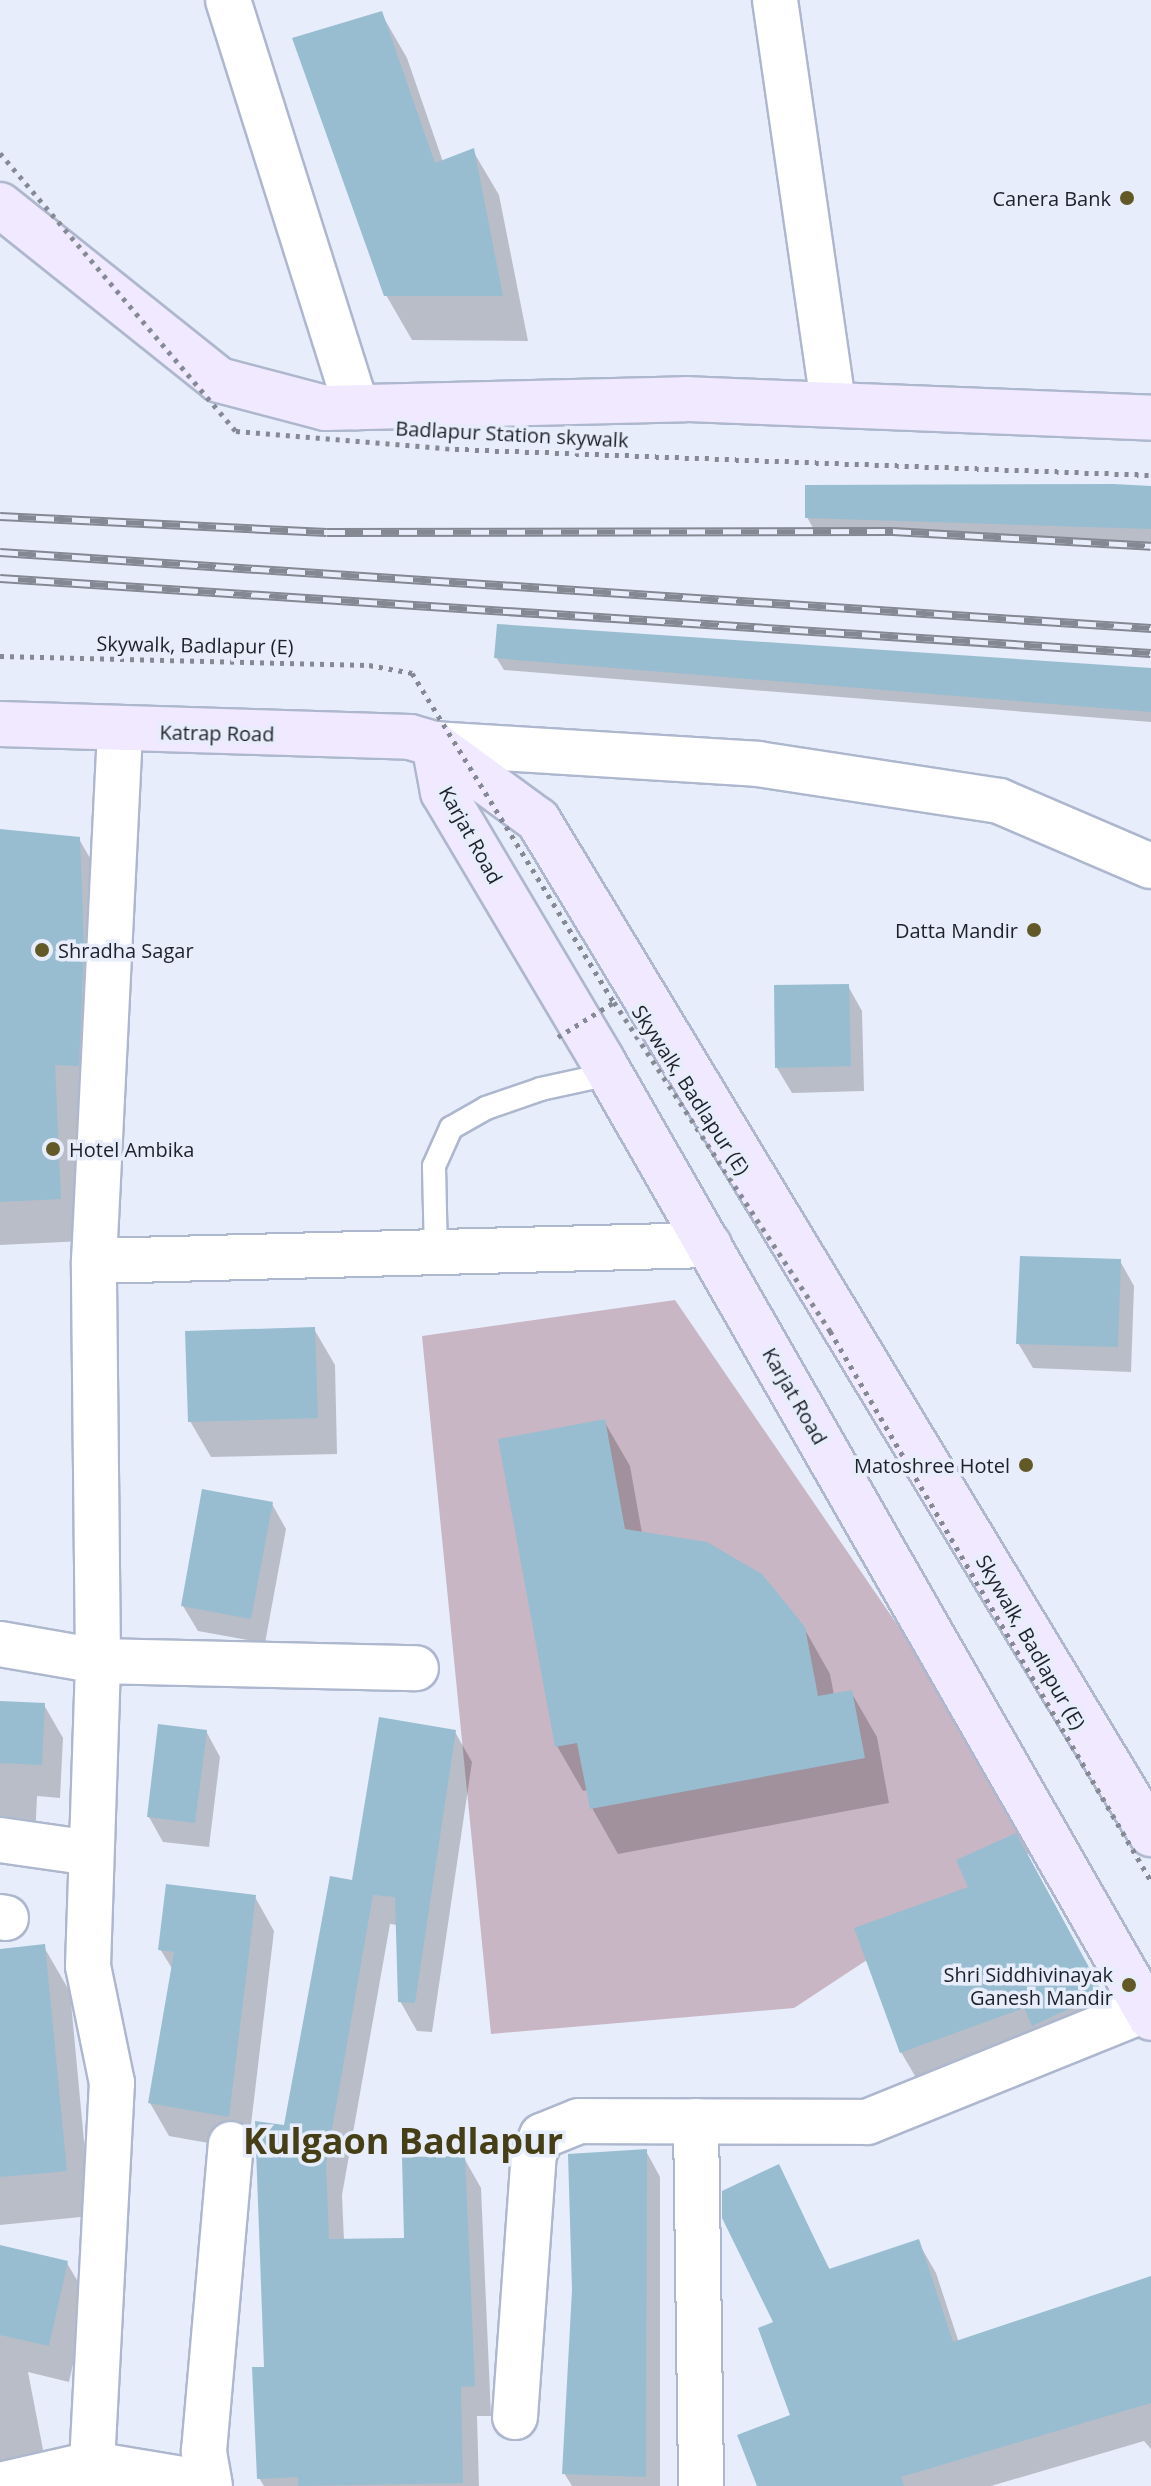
<!DOCTYPE html>
<html>
<head>
<meta charset="utf-8">
<style>
	body { margin:0 }
	#map { position:relative; width:1151px; height:2486px; overflow:hidden; background:#e7edfb; font-family:"Open Sans",sans-serif }
	div>[style] { position:absolute }
	.green>* { inset:0; background:#c9b6c5 }
	.shadow>* { inset:0; background:#0003 }
	.building>* { inset:0; background:#99bdd0 }
	.roads { filter:drop-shadow(2px 0 #adb7cd) drop-shadow(-2px 0 #adb7cd) drop-shadow(0 2px #adb7cd) drop-shadow(0 -2px #adb7cd) }
	.service>* { height:22px; margin:-11px; padding:0 11px; transform-origin:11px; border-radius:11px; background:#fff }
	.minor>* { height:44px; margin:-22px; padding:0 22px; transform-origin:22px; border-radius:22px; background:#fff }
	.secondary>* { height:44px; margin:-22px; padding:0 22px; transform-origin:22px; border-radius:22px; background:#f0e9ff }
	.rail>* { height:9px; margin-top:-4.5px; transform-origin:0; background:repeating-linear-gradient(90deg,#e7edfb 0 18px,#838893 0 36px); box-sizing:border-box; border-block:2px solid #838893 }
	.path-bridge>* { height:5px; margin-top:-2.5px; transform-origin:0; background:repeating-linear-gradient(90deg,#848994 0 4px,transparent 0 10px) }
	.dots>* { width:22px; height:22px; translate:-50% -50%; box-sizing:border-box; border:4px solid #e7edfb; border-radius:50% }
	span { translate:-50% -50%; white-space:nowrap; text-align:center; line-height:1.15; -webkit-text-stroke:7px #e7edfb; paint-order:stroke }
	.poi-label { font-size:20px; color:#1d2129 }
	.right { translate:-100% -50%; text-align:right }
	.left { translate:0 -50%; text-align:left }
	.street-label { font-size:20px; color:#1d2129 }
	.town-label { font-size:36px; color:#463f15; font-weight:700 }
</style>
</head>
<body>
<div id="map">
	<div class="green">
		<i style="clip-path:polygon(675px 1300px,1046px 1842px,794px 2008px,491px 2034px,422px 1336px)"></i>
	</div>
	<div class="shadow">
		<i style="clip-path:polygon(381px 13px,407px 58px,443px 162px,473px 151px,499px 195px,528px 341px,412px 340px,386px 295px)"></i>
		<i style="clip-path:polygon(1151px 488px,1151px 544px,814px 530px,807px 517px)"></i>
		<i style="clip-path:polygon(496px 657px,1151px 670px,1151px 722px,504px 670px)"></i>
		<i style="clip-path:polygon(0 831px,79px 839px,103px 881px,102px 1107px,78px 1107px,84px 1241px,0 1245px)"></i>
		<i style="clip-path:polygon(848px 986px,862px 1011px,864px 1091px,792px 1093px,777px 1068px)"></i>
		<i style="clip-path:polygon(1120px 1261px,1134px 1286px,1131px 1372px,1033px 1368px,1018px 1343px)"></i>
		<i style="clip-path:polygon(314px 1329px,335px 1365px,337px 1454px,211px 1457px,190px 1421px)"></i>
		<i style="clip-path:polygon(604px 1421px,630px 1466px,642px 1533px,804px 1628px,830px 1674px,834px 1695px,851px 1692px,877px 1737px,889px 1803px,618px 1854px,592px 1808px,588px 1790px,583px 1791px,557px 1746px)"></i>
		<i style="clip-path:polygon(272px 1504px,286px 1529px,265px 1643px,198px 1631px,183px 1606px)"></i>
		<i style="clip-path:polygon(0 1703px,44px 1705px,63px 1738px,60px 1798px,37px 1796px,35px 1841px,0 1839px)"></i>
		<i style="clip-path:polygon(206px 1731px,220px 1757px,209px 1847px,163px 1842px,149px 1817px)"></i>
		<i style="clip-path:polygon(455px 1732px,472px 1762px,432px 2032px,417px 2031px,400px 2001px,398px 1925px,390px 1924px,342px 2195px,344px 2241px,406px 2240px,464px 2158px,481px 2188px,491px 2416px,477px 2416px,479px 2486px,264px 2486px,259px 2478px,266px 2368px,286px 2128px,353px 1882px)"></i>
		<i style="clip-path:polygon(1036px 1871px,1122px 2030px,922px 2088px,901px 2052px)"></i>
		<i style="clip-path:polygon(255px 1897px,274px 1931px,248px 2150px,169px 2136px,150px 2103px,173px 1970px,160px 1949px)"></i>
		<i style="clip-path:polygon(44px 1947px,70px 1992px,91px 2216px,0 2225px,0 1951px)"></i>
		<i style="clip-path:polygon(646px 2151px,660px 2177px,660px 2486px,572px 2486px,564px 2473px)"></i>
		<i style="clip-path:polygon(778px 2167px,830px 2270px,918px 2242px,936px 2273px,959px 2343px,1151px 2278px,1151px 2449px,1144px 2441px,991px 2486px,760px 2486px,793px 2416px,776px 2323px)"></i>
		<i style="clip-path:polygon(0 2247px,67px 2263px,88px 2299px,69px 2382px,28px 2372px,50px 2486px,0 2486px)"></i>
	</div>
	<div class="building">
		<i style="clip-path:polygon(382px 11px,435px 163px,474px 148px,503px 296px,384px 296px,292px 38px)"></i>
		<i style="clip-path:polygon(1114px 484px,1151px 486px,1151px 529px,805px 518px,805px 485px)"></i>
		<i style="clip-path:polygon(497px 624px,1151px 668px,1151px 712px,494px 658px)"></i>
		<i style="clip-path:polygon(0 829px,80px 837px,84px 946px,79px 1066px,55px 1065px,61px 1199px,0 1202px)"></i>
		<i style="clip-path:polygon(849px 984px,851px 1066px,775px 1068px,774px 985px)"></i>
		<i style="clip-path:polygon(1020px 1256px,1121px 1259px,1118px 1347px,1016px 1344px)"></i>
		<i style="clip-path:polygon(315px 1327px,318px 1418px,188px 1422px,185px 1331px)"></i>
		<i style="clip-path:polygon(605px 1419px,625px 1529px,707px 1542px,762px 1574px,805px 1627px,818px 1696px,852px 1690px,865px 1758px,590px 1809px,577px 1743px,555px 1747px,498px 1439px)"></i>
		<i style="clip-path:polygon(202px 1489px,273px 1502px,251px 1619px,181px 1606px)"></i>
		<i style="clip-path:polygon(0 1701px,45px 1703px,42px 1765px,0 1763px)"></i>
		<i style="clip-path:polygon(379px 1717px,456px 1730px,415px 2003px,398px 2002px,395px 1897px,373px 1895px,326px 2164px,329px 2239px,404px 2238px,402px 2157px,465px 2156px,475px 2386px,461px 2387px,463px 2483px,298px 2486px,298px 2477px,257px 2479px,252px 2367px,264px 2367px,255px 2121px,284px 2125px,330px 1876px,352px 1880px)"></i>
		<i style="clip-path:polygon(158px 1724px,207px 1730px,195px 1823px,147px 1817px)"></i>
		<i style="clip-path:polygon(1016px 1833px,1103px 1993px,1032px 2026px,1024px 2008px,900px 2053px,854px 1928px,968px 1887px,956px 1860px)"></i>
		<i style="clip-path:polygon(166px 1884px,256px 1895px,229px 2117px,148px 2103px,174px 1952px,158px 1950px)"></i>
		<i style="clip-path:polygon(45px 1944px,67px 2171px,0 2177px,0 1949px)"></i>
		<i style="clip-path:polygon(647px 2149px,646px 2477px,562px 2474px,572px 2290px,568px 2154px)"></i>
		<i style="clip-path:polygon(779px 2164px,829px 2269px,919px 2239px,953px 2342px,1151px 2276px,1151px 2403px,901px 2477px,904px 2486px,757px 2486px,737px 2435px,790px 2415px,758px 2328px,773px 2322px,722px 2218px,722px 2191px)"></i>
		<i style="clip-path:polygon(0 2245px,68px 2261px,49px 2346px,0 2335px)"></i>
	</div>
	<div class="roads">
		<div class="service">
			<i style="left:436px;top:1255px;width:89px;rotate:-91.3deg"></i>
			<i style="left:434px;top:1166px;width:42px;rotate:-65.9deg"></i>
			<i style="left:451px;top:1128px;width:40px;rotate:-29.7deg"></i>
			<i style="left:486px;top:1108px;width:58px;rotate:-19.1deg"></i>
			<i style="left:541px;top:1089px;width:71px;rotate:-12.3deg"></i>
		</div>
		<div class="minor">
			<i style="left:228px;top:0;width:427px;rotate:72.5deg"></i>
			<i style="left:775px;top:0;width:408px;rotate:81.8deg"></i>
			<i style="left:434px;top:744px;width:325px;rotate:3.5deg"></i>
			<i style="left:758px;top:764px;width:244px;rotate:8.7deg"></i>
			<i style="left:999px;top:801px;width:165px;rotate:23.2deg"></i>
			<i style="left:94px;top:1261px;width:615px;rotate:-1.49deg"></i>
			<i style="left:0;top:1644px;width:99px;rotate:9.8deg"></i>
			<i style="left:98px;top:1661px;width:318px;rotate:1.3deg"></i>
			<i style="left:0;top:1840px;width:92px;rotate:8.1deg"></i>
			<i style="left:0;top:1917px;width:6px;rotate:9deg"></i>
			<i style="left:696px;top:2121px;width:365px;rotate:89.2deg"></i>
			<i style="left:515px;top:2417px;width:264px;rotate:-85.9deg"></i>
			<i style="left:534px;top:2154px;width:20px;rotate:-66deg"></i>
			<i style="left:542px;top:2136px;width:40px;rotate:-22deg"></i>
			<i style="left:579px;top:2121px;width:288px;rotate:0.2deg"></i>
			<i style="left:867px;top:2122px;width:301px;rotate:-22deg"></i>
			<i style="left:92px;top:2464px;width:382px;rotate:-87deg"></i>
			<i style="left:112px;top:2083px;width:119px;rotate:-101.6deg"></i>
			<i style="left:88px;top:1966px;width:305px;rotate:-88.1deg"></i>
			<i style="left:98px;top:1661px;width:400px;rotate:-90.6deg"></i>
			<i style="left:94px;top:1261px;width:531px;rotate:-87.19deg"></i>
			<i style="left:0;top:2485px;width:94px;rotate:-12.9deg"></i>
			<i style="left:92px;top:2464px;width:117px;rotate:9.4deg"></i>
			<i style="left:210px;top:2486px;width:36px;rotate:-100deg"></i>
			<i style="left:204px;top:2451px;width:308px;rotate:-85deg"></i>
		</div>
		<div class="secondary">
			<i style="left:0;top:205px;width:280px;rotate:38.6deg"></i>
			<i style="left:219px;top:380px;width:110px;rotate:14.8deg"></i>
			<i style="left:325px;top:408px;width:361px;rotate:-1.4deg"></i>
			<i style="left:686px;top:399px;width:465px;rotate:2.3deg"></i>
			<i style="left:0;top:724px;width:410px;rotate:1.8deg"></i>
			<i style="left:410px;top:737px;width:25px;rotate:16deg"></i>
			<i style="left:434px;top:744px;width:129px;rotate:36.2deg"></i>
			<i style="left:538px;top:820px;width:1185px;rotate:58.85deg"></i>
			<i style="left:434px;top:744px;width:49px;rotate:79.4deg"></i>
			<i style="left:443px;top:792px;width:312px;rotate:59.3deg"></i>
			<i style="left:602px;top:1060px;width:1104px;rotate:60.18deg"></i>
		</div>
	</div>
	<div class="rail">
		<i style="left:0;top:516px;width:327px;rotate:2.8deg"></i>
		<i style="left:327px;top:532px;width:566px;rotate:-0.1deg"></i>
		<i style="left:893px;top:531px;width:258px;rotate:3.3deg"></i>
		<i style="left:0;top:552px;width:1154px;rotate:3.78deg"></i>
		<i style="left:0;top:578px;width:1153px;rotate:3.73deg"></i>
	</div>
	<div class="path-bridge">
		<i style="left:0;top:153px;width:365px;rotate:49.7deg"></i>
		<i style="left:236px;top:431px;width:220px;rotate:4.7deg"></i>
		<i style="left:455px;top:449px;width:696px;rotate:2.14deg"></i>
		<i style="left:0;top:656px;width:369px;rotate:1.4deg"></i>
		<i style="left:369px;top:665px;width:44px;rotate:10.5deg"></i>
		<i style="left:412px;top:673px;width:386px;rotate:58.5deg"></i>
		<i style="left:614px;top:1002px;width:394px;rotate:56.7deg"></i>
		<i style="left:830px;top:1331px;width:637px;rotate:59.73deg"></i>
		<i style="left:558px;top:1037px;width:66px;rotate:-32deg"></i>
	</div>
	<div class="dots">
		<i style="left:1127px;top:198px;background:#625926"></i>
		<i style="left:1034px;top:930px;background:#625926"></i>
		<i style="left:42px;top:950px;background:#625926"></i>
		<i style="left:53px;top:1149px;background:#625926"></i>
		<i style="left:1026px;top:1465px;background:#625926"></i>
		<i style="left:1129px;top:1985px;background:#625926"></i>
	</div>
	<div class="poi-label">
		<span class="right" style="left:1111px;top:198px">Canera Bank</span>
		<span class="right" style="left:1018px;top:930px">Datta Mandir</span>
		<span class="left" style="left:58px;top:950px">Shradha Sagar</span>
		<span class="left" style="left:69px;top:1149px">Hotel Ambika</span>
		<span class="right" style="left:1010px;top:1465px">Matoshree Hotel</span>
		<span class="right" style="left:1113px;top:1986px">Shri Siddhivinayak<br>Ganesh Mandir</span>
	</div>
	<div class="street-label">
		<span style="left:512px;top:434px;rotate:3deg">Badlapur Station skywalk</span>
		<span style="left:195px;top:645px;rotate:1deg">Skywalk, Badlapur (E)</span>
		<span style="left:217px;top:733px;rotate:1deg">Katrap Road</span>
		<span style="left:471px;top:835px;rotate:61deg">Karjat Road</span>
		<span style="left:691px;top:1090px;rotate:57deg">Skywalk, Badlapur (E)</span>
		<span style="left:795px;top:1396px;rotate:60deg">Karjat Road</span>
		<span style="left:1031px;top:1642px;rotate:60deg">Skywalk, Badlapur (E)</span>
	</div>
	<div class="town-label">
		<span style="left:403px;top:2141px">Kulgaon Badlapur</span>
	</div>
</div>
</body>
</html>
